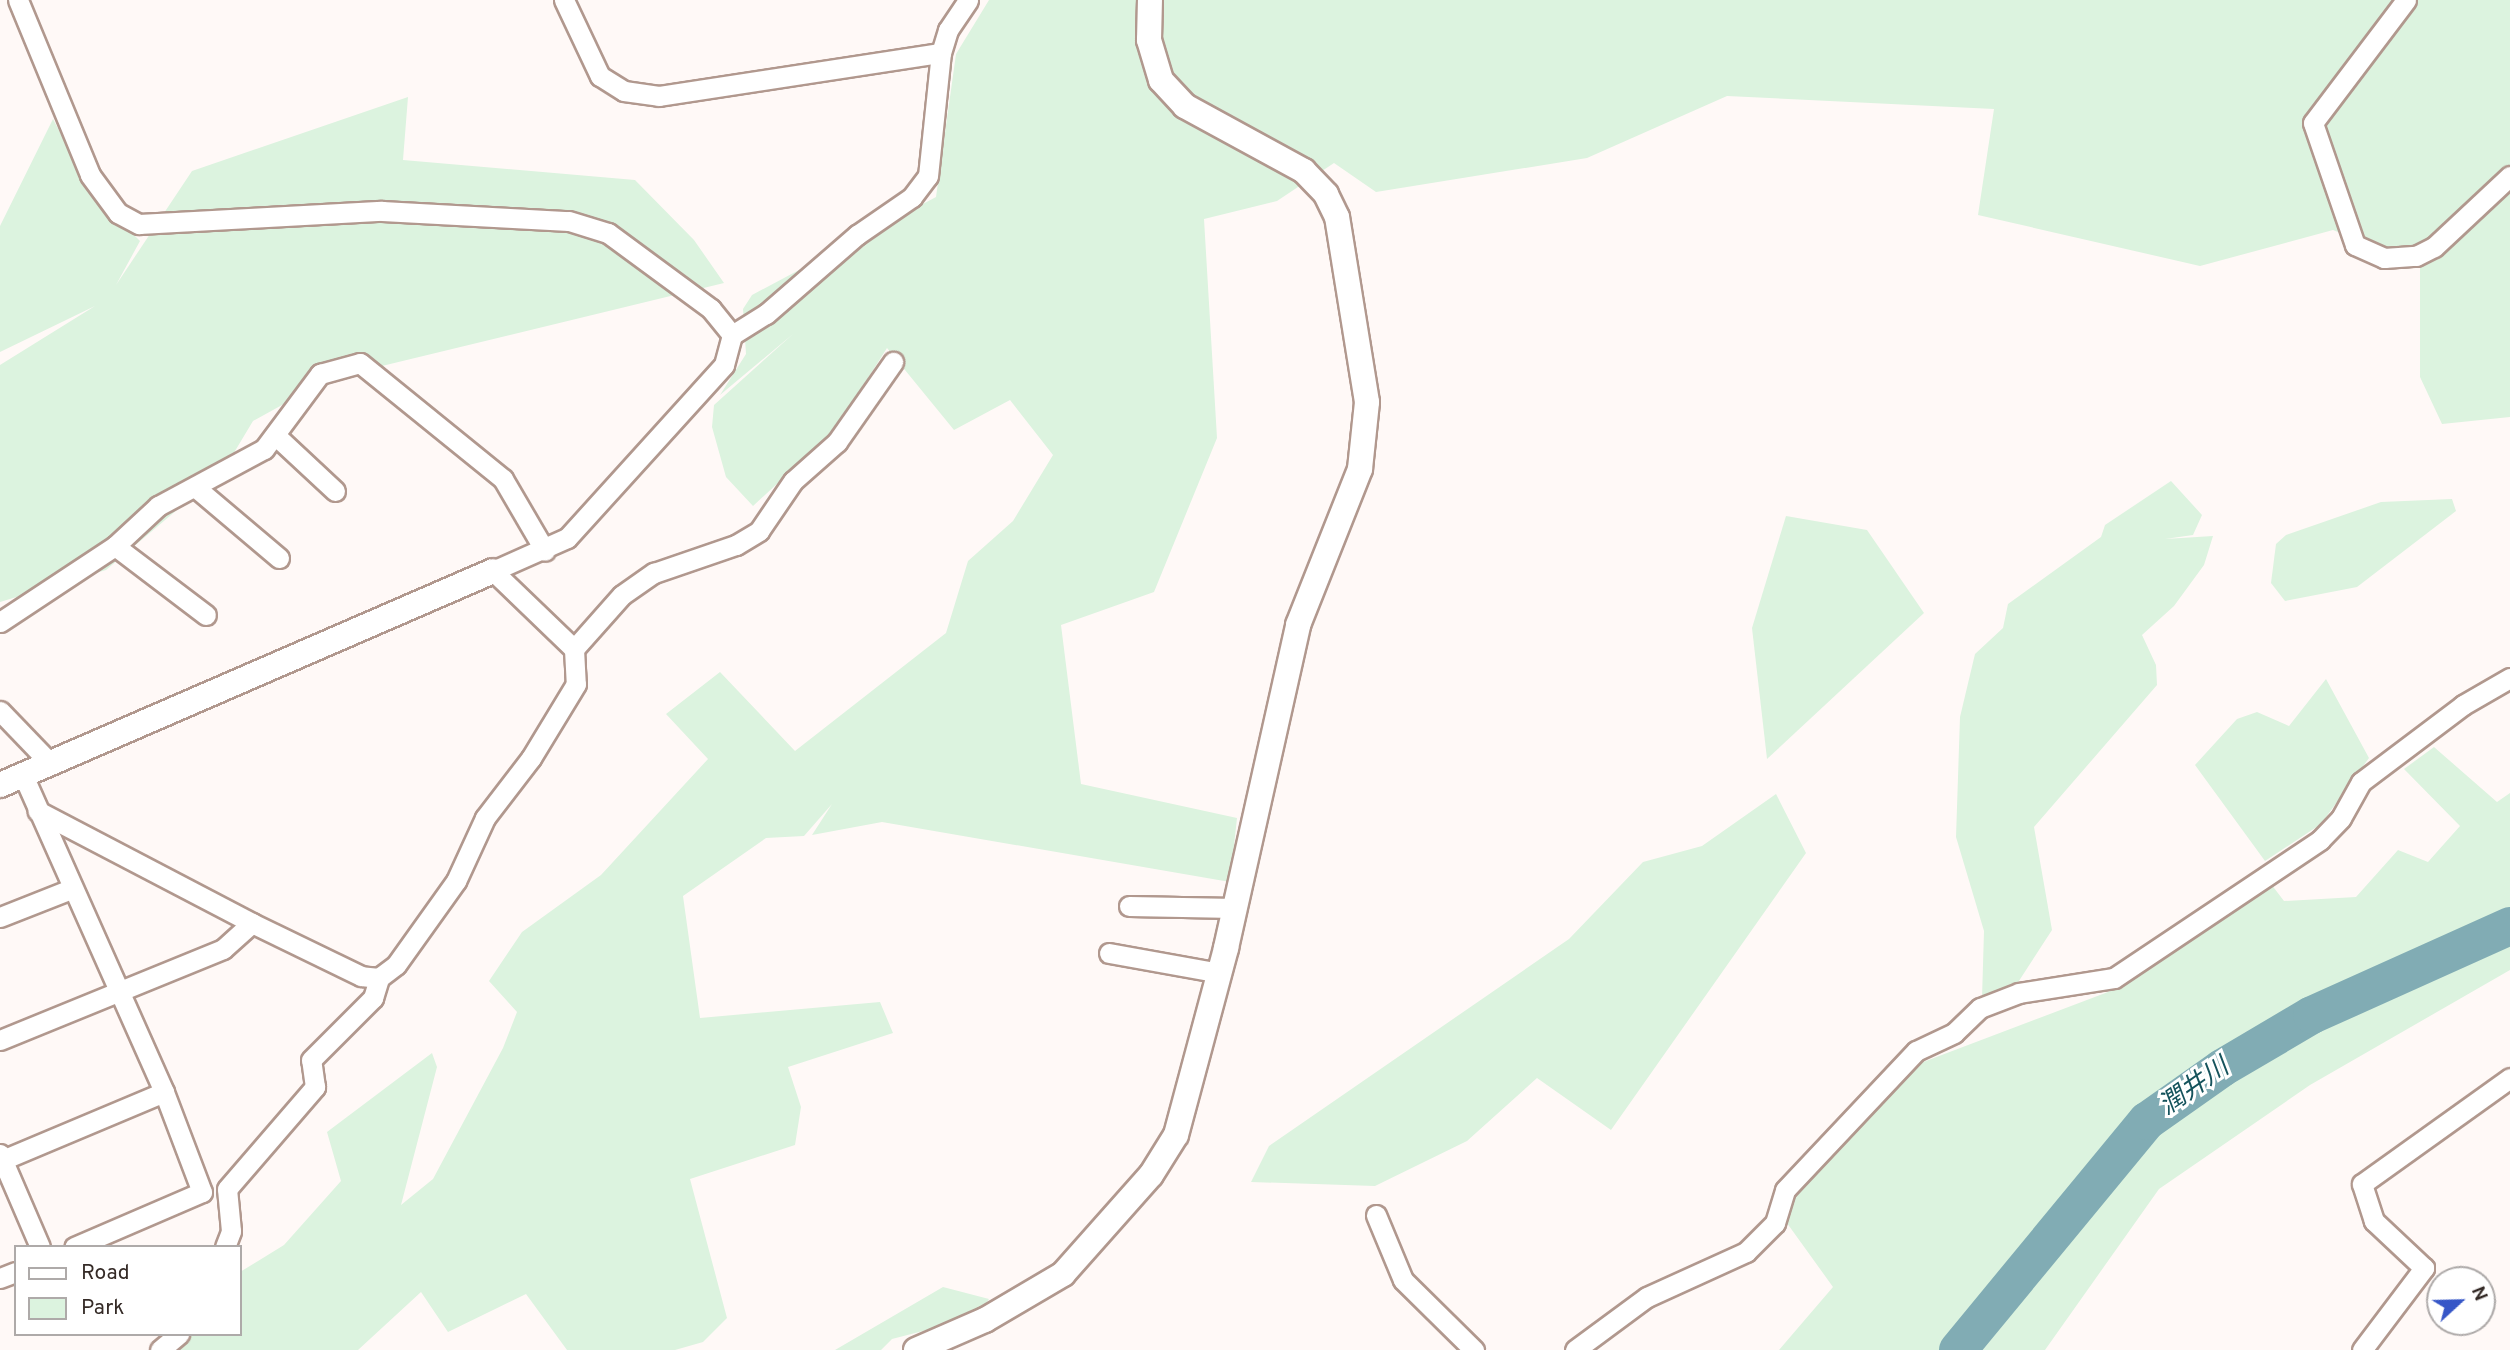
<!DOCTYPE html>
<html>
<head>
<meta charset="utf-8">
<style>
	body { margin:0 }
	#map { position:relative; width:2510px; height:1350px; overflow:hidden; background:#fff9f7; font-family:Overpass,"Noto Sans JP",sans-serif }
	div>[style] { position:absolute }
	.green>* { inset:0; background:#dcf3df }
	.river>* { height:38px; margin:-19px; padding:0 19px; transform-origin:19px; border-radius:19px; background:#81acb4 }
	.roads { filter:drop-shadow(2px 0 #b1988e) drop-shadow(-2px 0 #b1988e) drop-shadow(0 2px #b1988e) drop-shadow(0 -2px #b1988e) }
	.minor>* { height:19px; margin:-9.5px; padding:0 9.5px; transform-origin:9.5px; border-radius:9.5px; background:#fff }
	.tertiary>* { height:24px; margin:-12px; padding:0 12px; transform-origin:12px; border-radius:12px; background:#fff }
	span { translate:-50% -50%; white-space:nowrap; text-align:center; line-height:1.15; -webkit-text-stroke:6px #fff; paint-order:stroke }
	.water-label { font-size:26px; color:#15535c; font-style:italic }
	.legend { position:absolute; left:14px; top:1245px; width:228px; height:91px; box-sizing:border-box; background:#fff; border:2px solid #aeaaa9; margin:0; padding:9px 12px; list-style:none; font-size:21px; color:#352b27 }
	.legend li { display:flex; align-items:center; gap:14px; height:35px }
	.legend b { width:35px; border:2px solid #aeaaa9 }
	.north { position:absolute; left:2426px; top:1266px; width:70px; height:70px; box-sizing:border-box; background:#fff; border:2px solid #aeaaa9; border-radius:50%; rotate:68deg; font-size:19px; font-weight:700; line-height:28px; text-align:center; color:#352b27 }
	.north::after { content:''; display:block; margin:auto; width:24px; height:32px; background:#3656c7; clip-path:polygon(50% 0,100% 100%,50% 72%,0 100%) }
</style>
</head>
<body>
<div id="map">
	<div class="green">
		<i style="clip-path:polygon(989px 0,2510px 0,2510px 417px,2442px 424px,2420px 377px,2420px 266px,2333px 230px,2200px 266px,1978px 215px,1994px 109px,1727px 96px,1587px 158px,1376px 192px,1334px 163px,1277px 201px,1204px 219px,1217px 438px,1154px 592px,1061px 625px,1081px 784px,1237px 818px,1230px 882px,882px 822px,812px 835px,832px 804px,804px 836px,766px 838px,683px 896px,700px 1018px,880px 1002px,893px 1033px,788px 1067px,801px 1107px,795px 1145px,690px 1179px,727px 1318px,703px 1342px,675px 1350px,567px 1350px,526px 1294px,448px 1332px,421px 1292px,358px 1350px,168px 1350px,176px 1334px,240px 1334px,240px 1272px,284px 1245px,341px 1181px,327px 1132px,432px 1053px,437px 1067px,401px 1205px,433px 1179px,503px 1048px,517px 1012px,489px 981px,522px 932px,601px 875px,708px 759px,666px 714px,720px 672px,795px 751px,946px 633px,968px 561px,1013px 521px,1053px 455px,1010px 400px,954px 430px,887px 348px,835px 430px,753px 506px,726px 477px,712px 427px,714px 405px,793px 334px,720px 395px,746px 354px,743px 309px,752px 295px,936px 197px,956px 54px)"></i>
		<i style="clip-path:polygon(408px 97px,403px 160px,635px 180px,694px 240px,724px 283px,353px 373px,302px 394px,253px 421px,223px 471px,106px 570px,0 602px,0 365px,95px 306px,0 352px,0 226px,53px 119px,91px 192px,140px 241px,116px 285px,192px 171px)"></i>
		<i style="clip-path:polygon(2171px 481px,2202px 515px,2193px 535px,2165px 539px,2213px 536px,2204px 565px,2174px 606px,2142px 635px,2156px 665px,2157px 685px,2034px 827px,2052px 930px,2015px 987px,1982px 998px,1984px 931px,1956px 837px,1960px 717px,1975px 654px,2003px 628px,2008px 604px,2101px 537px,2105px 525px)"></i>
		<i style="clip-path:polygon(2452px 499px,2456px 511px,2357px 587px,2285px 601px,2271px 583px,2276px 544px,2286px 535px,2381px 502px)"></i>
		<i style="clip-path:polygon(1786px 516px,1867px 530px,1924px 613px,1767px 759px,1752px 628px)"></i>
		<i style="clip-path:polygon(2326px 679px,2369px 758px,2321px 824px,2265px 861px,2195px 765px,2237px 719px,2257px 712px,2289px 726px)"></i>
		<i style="clip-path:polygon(2434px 747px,2497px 802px,2510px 793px,2510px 970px,2310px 1085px,2159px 1189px,2045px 1350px,1779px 1350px,1833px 1287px,1779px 1212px,1918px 1064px,2108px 992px,2271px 884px,2284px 901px,2356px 897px,2398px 850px,2428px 862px,2460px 826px,2404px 769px)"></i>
		<i style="clip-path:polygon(1776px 794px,1806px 853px,1611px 1130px,1537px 1078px,1467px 1141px,1375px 1186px,1251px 1182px,1269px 1146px,1569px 939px,1643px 862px,1702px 846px)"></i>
		<i style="clip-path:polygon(943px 1287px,989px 1299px,977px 1317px,892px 1339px,881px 1350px,835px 1350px)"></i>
	</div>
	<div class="river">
		<i style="left:1958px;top:1350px;width:297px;rotate:-50.5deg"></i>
		<i style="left:2147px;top:1121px;width:92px;rotate:-35.2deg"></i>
		<i style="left:2222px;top:1068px;width:104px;rotate:-30.5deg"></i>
		<i style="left:2312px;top:1015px;width:217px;rotate:-24.2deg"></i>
	</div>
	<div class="roads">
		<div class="minor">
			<i style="left:18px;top:0;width:189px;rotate:67.6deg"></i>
			<i style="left:90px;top:175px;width:47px;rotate:53.6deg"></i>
			<i style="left:118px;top:213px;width:24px;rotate:28deg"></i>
			<i style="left:139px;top:224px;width:243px;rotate:-3.1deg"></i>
			<i style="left:382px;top:211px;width:187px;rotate:3.1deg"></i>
			<i style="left:569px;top:221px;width:41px;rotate:17.1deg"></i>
			<i style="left:608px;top:233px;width:128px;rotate:36.4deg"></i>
			<i style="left:711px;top:309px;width:33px;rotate:51deg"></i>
			<i style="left:732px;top:335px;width:31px;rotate:105deg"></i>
			<i style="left:724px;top:365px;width:234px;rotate:132.2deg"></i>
			<i style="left:567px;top:538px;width:81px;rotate:156deg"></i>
			<i style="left:493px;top:571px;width:112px;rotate:43.9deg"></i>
			<i style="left:574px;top:649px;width:35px;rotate:87deg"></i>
			<i style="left:576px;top:684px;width:87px;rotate:121.3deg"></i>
			<i style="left:531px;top:758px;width:76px;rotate:127.5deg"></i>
			<i style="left:485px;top:818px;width:69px;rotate:114.7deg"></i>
			<i style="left:456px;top:881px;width:103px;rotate:125.5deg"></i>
			<i style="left:396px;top:965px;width:21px;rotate:143deg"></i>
			<i style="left:379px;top:978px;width:18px;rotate:-174deg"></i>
			<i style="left:361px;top:976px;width:121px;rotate:-154.1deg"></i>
			<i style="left:252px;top:923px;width:242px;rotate:-152.4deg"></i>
			<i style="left:564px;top:0;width:84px;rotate:64.7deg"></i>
			<i style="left:600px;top:76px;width:28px;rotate:32deg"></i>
			<i style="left:624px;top:91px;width:35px;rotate:8deg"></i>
			<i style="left:659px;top:96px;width:285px;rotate:-8.7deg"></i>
			<i style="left:2406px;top:0;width:154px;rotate:127.1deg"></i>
			<i style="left:2313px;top:123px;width:129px;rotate:71deg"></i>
			<i style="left:2355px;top:245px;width:32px;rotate:24deg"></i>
			<i style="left:2384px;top:258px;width:32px;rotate:-4deg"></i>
			<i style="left:2416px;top:256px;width:20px;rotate:-27deg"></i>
			<i style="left:2434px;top:247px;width:104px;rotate:-43.1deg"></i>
			<i style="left:732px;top:335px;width:40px;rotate:-32deg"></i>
			<i style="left:766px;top:314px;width:121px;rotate:-41deg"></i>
			<i style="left:857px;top:235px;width:67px;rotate:-34.6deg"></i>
			<i style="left:912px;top:197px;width:26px;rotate:-53deg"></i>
			<i style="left:928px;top:176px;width:124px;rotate:-84deg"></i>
			<i style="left:941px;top:53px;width:24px;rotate:-73deg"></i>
			<i style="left:948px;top:30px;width:36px;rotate:-56deg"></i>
			<i style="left:275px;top:435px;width:82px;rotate:43deg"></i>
			<i style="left:195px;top:487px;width:110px;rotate:40.2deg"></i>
			<i style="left:115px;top:546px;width:114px;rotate:37.2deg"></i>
			<i style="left:0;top:622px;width:138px;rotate:-33.5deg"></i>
			<i style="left:115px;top:546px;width:59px;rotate:-42.9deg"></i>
			<i style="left:158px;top:506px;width:120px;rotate:-28.3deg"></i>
			<i style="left:264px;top:449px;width:94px;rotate:-53.3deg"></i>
			<i style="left:320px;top:374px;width:41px;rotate:-15.4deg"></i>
			<i style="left:360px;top:363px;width:184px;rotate:39deg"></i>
			<i style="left:503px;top:479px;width:83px;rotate:59.7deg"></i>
			<i style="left:574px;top:649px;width:72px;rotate:-48.4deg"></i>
			<i style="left:622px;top:595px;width:39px;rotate:-35deg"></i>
			<i style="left:654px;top:573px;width:87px;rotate:-18.9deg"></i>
			<i style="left:736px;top:545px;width:27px;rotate:-31deg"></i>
			<i style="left:759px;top:531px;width:60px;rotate:-55.8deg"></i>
			<i style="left:793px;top:481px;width:59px;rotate:-41.6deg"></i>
			<i style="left:837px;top:442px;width:98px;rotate:-55deg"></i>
			<i style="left:0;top:711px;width:74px;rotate:46.1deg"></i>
			<i style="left:23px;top:775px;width:347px;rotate:66deg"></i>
			<i style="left:164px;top:1092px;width:107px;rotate:69.2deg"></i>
			<i style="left:202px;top:1192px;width:139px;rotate:156.7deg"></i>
			<i style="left:1129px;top:906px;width:106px;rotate:1.1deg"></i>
			<i style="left:0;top:917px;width:76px;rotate:-21.5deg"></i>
			<i style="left:1109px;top:953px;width:113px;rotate:10.2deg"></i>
			<i style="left:0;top:1040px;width:241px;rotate:-22.2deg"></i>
			<i style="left:223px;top:949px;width:39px;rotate:-42deg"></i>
			<i style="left:0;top:1154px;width:101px;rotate:66.7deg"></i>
			<i style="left:0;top:1161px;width:178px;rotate:-22.8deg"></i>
			<i style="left:1376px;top:1215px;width:70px;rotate:67.4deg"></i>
			<i style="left:1403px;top:1280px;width:100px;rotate:44.6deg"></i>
			<i style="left:225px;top:1247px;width:17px;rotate:-69deg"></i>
			<i style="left:231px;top:1231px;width:42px;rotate:-95.4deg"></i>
			<i style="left:227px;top:1189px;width:135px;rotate:-49.2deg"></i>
			<i style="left:315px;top:1087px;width:27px;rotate:-98deg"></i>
			<i style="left:311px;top:1060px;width:88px;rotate:-45deg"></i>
			<i style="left:373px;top:998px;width:21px;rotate:-73deg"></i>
			<i style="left:0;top:1278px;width:17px;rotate:-21deg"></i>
			<i style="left:160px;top:1350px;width:25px;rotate:-40deg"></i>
			<i style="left:1575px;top:1350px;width:89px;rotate:-36.4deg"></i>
			<i style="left:1647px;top:1297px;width:109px;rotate:-24.4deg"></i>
			<i style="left:1746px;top:1252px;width:41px;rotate:-45deg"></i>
			<i style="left:1775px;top:1223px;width:34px;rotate:-73deg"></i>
			<i style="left:1785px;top:1190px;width:191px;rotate:-46.7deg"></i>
			<i style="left:1916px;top:1051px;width:42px;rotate:-25.3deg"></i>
			<i style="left:1954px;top:1033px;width:36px;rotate:-44deg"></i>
			<i style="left:1980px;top:1008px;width:42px;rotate:-21deg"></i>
			<i style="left:2019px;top:993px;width:96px;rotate:-9deg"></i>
			<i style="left:2114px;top:978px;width:248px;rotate:-33.8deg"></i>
			<i style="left:2320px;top:840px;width:30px;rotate:-46deg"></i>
			<i style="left:2341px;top:818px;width:41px;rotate:-60.9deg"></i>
			<i style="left:2361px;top:782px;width:128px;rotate:-37deg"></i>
			<i style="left:2463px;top:705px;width:54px;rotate:-29.9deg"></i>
			<i style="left:2362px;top:1350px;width:103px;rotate:-52.9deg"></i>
			<i style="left:2424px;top:1268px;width:69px;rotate:-136.8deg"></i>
			<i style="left:2374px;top:1221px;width:39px;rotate:-108deg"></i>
			<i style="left:2362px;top:1184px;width:182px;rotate:-35.6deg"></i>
		</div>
		<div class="tertiary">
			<i style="left:0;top:785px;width:537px;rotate:-23.46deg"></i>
			<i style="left:916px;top:1350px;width:75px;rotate:-23.5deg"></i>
			<i style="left:985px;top:1320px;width:91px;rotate:-30.5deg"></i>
			<i style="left:1063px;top:1274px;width:132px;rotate:-48.4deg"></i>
			<i style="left:1151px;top:1175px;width:47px;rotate:-58deg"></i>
			<i style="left:1176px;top:1135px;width:194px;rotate:-75deg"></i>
			<i style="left:1226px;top:948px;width:331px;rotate:-77.4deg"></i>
			<i style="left:1298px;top:625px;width:168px;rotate:-68.3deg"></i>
			<i style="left:1360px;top:469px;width:67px;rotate:-84deg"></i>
			<i style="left:1367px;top:402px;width:187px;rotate:-99.2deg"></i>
			<i style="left:1337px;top:217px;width:25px;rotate:-116deg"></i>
			<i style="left:1326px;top:194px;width:32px;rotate:-134deg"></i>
			<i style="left:1304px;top:171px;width:136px;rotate:-151.4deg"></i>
			<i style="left:1185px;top:106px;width:35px;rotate:-133deg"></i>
			<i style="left:1161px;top:80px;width:42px;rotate:-106.7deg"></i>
			<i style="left:1149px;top:40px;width:40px;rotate:-88.6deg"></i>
		</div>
	</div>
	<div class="water-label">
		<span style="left:2195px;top:1088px;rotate:-35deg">潤井川</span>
	</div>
	<ul class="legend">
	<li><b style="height:9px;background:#fff"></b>Road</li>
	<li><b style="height:19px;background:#dcf3df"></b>Park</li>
	</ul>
	<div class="north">N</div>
</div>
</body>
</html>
